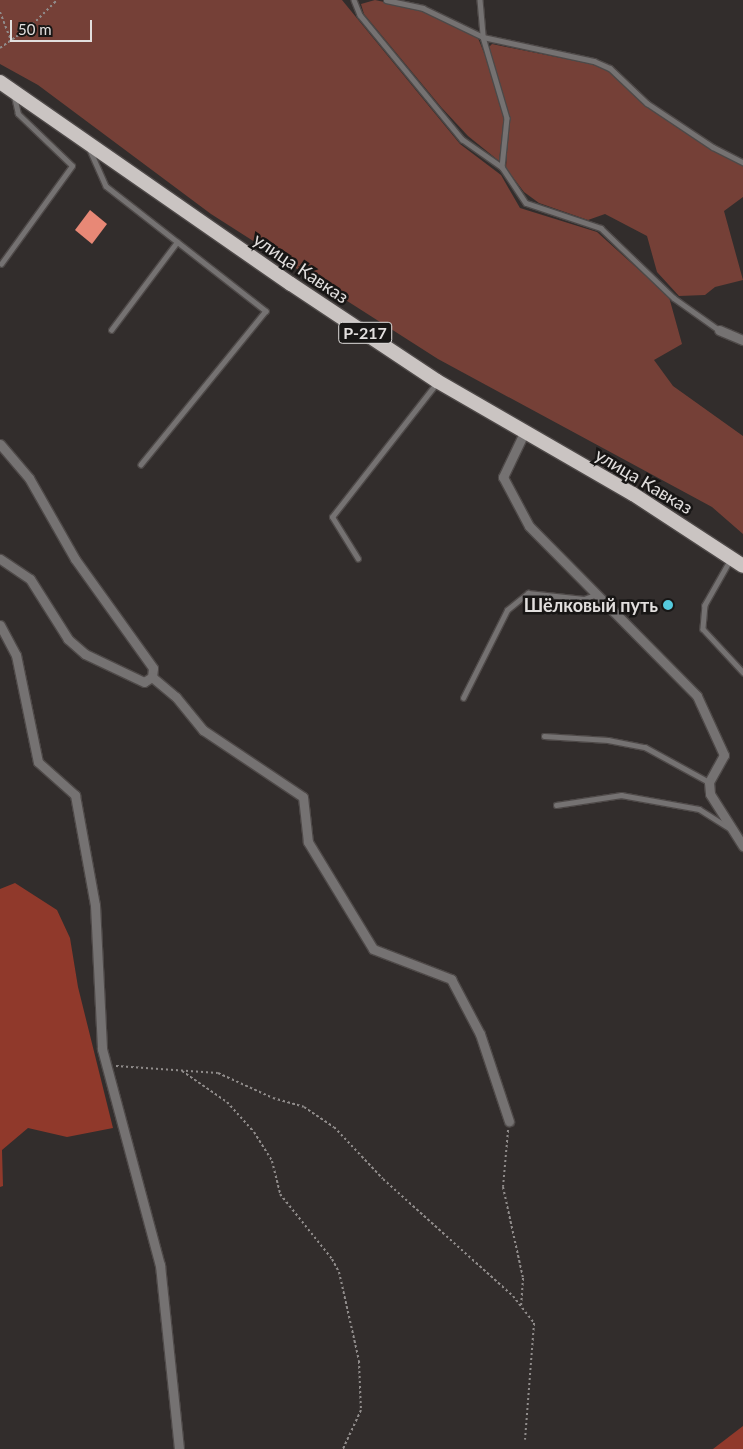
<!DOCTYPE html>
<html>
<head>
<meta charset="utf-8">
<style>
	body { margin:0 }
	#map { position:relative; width:743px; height:1449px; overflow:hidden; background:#322d2c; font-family:Lato,sans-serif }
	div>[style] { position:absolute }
	.green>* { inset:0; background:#754037 }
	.forest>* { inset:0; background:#90392b }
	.building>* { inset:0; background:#e88876 }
	.path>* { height:2px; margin-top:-1px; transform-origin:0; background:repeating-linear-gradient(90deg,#908c8b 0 2.5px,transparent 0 5px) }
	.roads { filter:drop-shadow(1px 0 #4e4948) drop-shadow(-1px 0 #4e4948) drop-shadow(0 1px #4e4948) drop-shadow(0 -1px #4e4948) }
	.service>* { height:4.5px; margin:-2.25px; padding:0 2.25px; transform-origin:2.25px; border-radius:2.25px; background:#757272 }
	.minor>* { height:9px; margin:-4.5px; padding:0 4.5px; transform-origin:4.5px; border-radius:4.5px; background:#757272 }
	.trunk>* { height:14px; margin:-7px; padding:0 7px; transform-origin:7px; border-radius:7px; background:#cac4c2 }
	.dots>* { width:14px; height:14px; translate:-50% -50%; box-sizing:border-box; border:2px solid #181615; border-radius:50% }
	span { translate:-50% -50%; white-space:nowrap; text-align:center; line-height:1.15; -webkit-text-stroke:5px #181615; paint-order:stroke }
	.shield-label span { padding:1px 4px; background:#181615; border:1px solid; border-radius:4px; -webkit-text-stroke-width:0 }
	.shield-label { font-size:16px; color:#e2dfde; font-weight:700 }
	.street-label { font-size:18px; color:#e2dfde }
	.poi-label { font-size:18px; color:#e2dfde; font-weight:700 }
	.right { translate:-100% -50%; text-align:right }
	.scale { position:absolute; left:10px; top:20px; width:82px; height:22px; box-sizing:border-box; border:2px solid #e2dfde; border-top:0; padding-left:6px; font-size:15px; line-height:18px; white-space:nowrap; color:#e2dfde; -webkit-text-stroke:4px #181615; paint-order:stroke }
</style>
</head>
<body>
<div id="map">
	<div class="green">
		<i style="clip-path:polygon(0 0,342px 0,460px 144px,501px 175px,520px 208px,597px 232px,669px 297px,682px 344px,654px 360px,673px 386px,743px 436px,743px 534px,712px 507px,438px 359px,211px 214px,38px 85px,0 64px)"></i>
		<i style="clip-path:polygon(375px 0,421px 10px,478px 38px,493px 75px,504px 118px,499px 161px,468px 136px,441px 107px,364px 14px,361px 4px)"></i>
		<i style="clip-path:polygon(492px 44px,591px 64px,612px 73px,645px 105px,701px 143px,743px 166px,743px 197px,724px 211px,743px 280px,715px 287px,705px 295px,679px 296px,657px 272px,647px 236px,605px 214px,588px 220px,539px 203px,524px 192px,506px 168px,509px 118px,489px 47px)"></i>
	</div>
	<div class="forest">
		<i style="clip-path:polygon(15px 883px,57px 910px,70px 938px,78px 987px,113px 1128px,67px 1137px,28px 1128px,2px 1150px,3px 1186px,0 1187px,0 889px)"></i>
		<i style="clip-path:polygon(743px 1426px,743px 1449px,713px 1449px)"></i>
	</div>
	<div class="building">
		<i style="clip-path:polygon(90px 210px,107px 224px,92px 244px,75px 230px)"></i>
	</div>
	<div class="path">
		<i style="left:0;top:12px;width:31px;rotate:69deg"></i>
		<i style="left:0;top:48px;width:35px;rotate:-35deg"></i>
		<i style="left:29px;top:28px;width:40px;rotate:-45deg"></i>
		<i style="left:116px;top:1066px;width:102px;rotate:3.9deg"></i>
		<i style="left:218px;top:1073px;width:60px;rotate:24.4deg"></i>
		<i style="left:273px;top:1098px;width:32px;rotate:16deg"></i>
		<i style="left:304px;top:1107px;width:36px;rotate:34deg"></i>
		<i style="left:334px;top:1127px;width:71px;rotate:46.7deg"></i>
		<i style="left:383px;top:1179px;width:175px;rotate:42deg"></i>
		<i style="left:513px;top:1296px;width:34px;rotate:52deg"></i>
		<i style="left:534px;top:1323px;width:117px;rotate:94.4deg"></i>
		<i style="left:182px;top:1071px;width:55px;rotate:34.6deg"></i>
		<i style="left:227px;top:1102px;width:40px;rotate:48deg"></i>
		<i style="left:254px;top:1132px;width:34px;rotate:58deg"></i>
		<i style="left:272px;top:1161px;width:34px;rotate:76deg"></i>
		<i style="left:280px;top:1194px;width:83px;rotate:51.3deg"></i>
		<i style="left:332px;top:1259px;width:15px;rotate:62deg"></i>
		<i style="left:339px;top:1272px;width:91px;rotate:77.3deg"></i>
		<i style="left:359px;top:1361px;width:49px;rotate:87.7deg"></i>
		<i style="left:361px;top:1410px;width:43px;rotate:114.8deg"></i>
		<i style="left:508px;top:1130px;width:57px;rotate:95deg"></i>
		<i style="left:503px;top:1187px;width:93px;rotate:77.6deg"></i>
		<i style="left:523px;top:1278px;width:28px;rotate:94deg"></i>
	</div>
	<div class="roads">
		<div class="service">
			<i style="left:354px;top:0;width:16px;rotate:68deg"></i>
			<i style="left:360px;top:15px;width:161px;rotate:50.6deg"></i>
			<i style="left:462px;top:139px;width:49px;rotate:35deg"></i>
			<i style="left:502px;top:167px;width:43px;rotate:56.3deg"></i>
			<i style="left:526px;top:203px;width:79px;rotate:18.4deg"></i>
			<i style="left:601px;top:228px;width:101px;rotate:43.8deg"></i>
			<i style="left:674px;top:298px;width:55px;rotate:35.4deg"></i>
			<i style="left:386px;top:0;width:38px;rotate:12deg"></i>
			<i style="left:423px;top:8px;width:67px;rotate:25.8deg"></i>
			<i style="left:483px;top:37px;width:114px;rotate:12.2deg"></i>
			<i style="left:594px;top:61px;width:17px;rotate:24deg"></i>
			<i style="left:610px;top:68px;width:51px;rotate:43.4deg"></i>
			<i style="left:647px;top:103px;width:79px;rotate:33.7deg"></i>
			<i style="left:713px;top:147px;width:34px;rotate:27deg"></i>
			<i style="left:480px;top:0;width:37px;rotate:85deg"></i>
			<i style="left:483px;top:37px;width:84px;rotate:73.5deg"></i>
			<i style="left:507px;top:118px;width:49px;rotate:95.8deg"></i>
			<i style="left:90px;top:150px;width:39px;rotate:66deg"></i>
			<i style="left:106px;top:186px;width:203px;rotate:38deg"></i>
			<i style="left:266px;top:311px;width:198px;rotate:129.1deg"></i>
			<i style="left:1px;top:264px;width:121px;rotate:-54.1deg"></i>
			<i style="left:72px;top:166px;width:75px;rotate:-136.1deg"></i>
			<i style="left:18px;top:114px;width:17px;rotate:-103deg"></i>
			<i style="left:111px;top:330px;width:110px;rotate:-53.1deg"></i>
			<i style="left:358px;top:559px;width:49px;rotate:-121.8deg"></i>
			<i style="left:332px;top:517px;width:169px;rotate:-52deg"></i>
			<i style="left:730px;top:561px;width:51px;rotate:119.6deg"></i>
			<i style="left:705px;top:605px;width:24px;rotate:95deg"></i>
			<i style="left:703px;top:629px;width:59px;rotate:47.1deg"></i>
			<i style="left:463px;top:698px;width:98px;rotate:-63.4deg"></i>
			<i style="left:507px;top:610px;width:27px;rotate:-39deg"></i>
			<i style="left:528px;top:593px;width:56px;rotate:6.1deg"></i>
			<i style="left:584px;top:599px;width:14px;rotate:-21deg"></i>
			<i style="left:544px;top:736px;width:64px;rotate:3.6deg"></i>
			<i style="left:608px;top:740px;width:38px;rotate:11deg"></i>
			<i style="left:645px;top:747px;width:73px;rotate:28.7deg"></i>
			<i style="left:556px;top:805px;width:66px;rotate:-8.7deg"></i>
			<i style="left:621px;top:795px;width:79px;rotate:10.2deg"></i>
			<i style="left:699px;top:809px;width:36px;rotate:32deg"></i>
		</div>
		<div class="minor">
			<i style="left:719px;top:330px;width:26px;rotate:23deg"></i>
			<i style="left:524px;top:433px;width:49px;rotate:115.5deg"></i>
			<i style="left:503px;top:477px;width:55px;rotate:62deg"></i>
			<i style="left:529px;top:526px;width:239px;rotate:45.3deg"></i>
			<i style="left:697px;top:696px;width:65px;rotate:65.4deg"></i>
			<i style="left:724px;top:755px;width:31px;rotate:119deg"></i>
			<i style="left:709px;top:782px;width:12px;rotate:85deg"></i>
			<i style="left:710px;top:794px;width:62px;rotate:57.6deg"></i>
			<i style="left:0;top:444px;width:45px;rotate:49.5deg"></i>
			<i style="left:29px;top:478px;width:93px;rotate:60.4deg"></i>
			<i style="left:75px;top:559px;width:134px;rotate:54.4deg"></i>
			<i style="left:153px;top:668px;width:9px;rotate:96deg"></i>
			<i style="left:152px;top:677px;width:9px;rotate:148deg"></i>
			<i style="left:144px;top:682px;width:65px;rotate:-154.6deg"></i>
			<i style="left:85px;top:654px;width:23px;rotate:-139deg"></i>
			<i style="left:68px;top:639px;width:71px;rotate:-122.3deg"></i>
			<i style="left:30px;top:579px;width:36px;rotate:-146deg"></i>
			<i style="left:0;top:625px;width:34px;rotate:62deg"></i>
			<i style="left:16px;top:655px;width:109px;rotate:78.4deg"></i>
			<i style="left:38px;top:762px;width:50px;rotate:41.7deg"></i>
			<i style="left:75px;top:795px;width:112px;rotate:79.7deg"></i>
			<i style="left:95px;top:905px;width:144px;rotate:87.2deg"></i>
			<i style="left:102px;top:1049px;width:224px;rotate:75deg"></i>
			<i style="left:160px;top:1265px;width:185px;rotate:84.1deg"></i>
			<i style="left:152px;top:677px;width:31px;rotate:40deg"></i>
			<i style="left:176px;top:697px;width:43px;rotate:50.7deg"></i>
			<i style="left:203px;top:730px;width:120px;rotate:33.8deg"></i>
			<i style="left:303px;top:797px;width:45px;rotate:83.7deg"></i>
			<i style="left:308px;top:842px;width:125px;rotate:58.7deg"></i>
			<i style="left:373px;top:949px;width:84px;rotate:21deg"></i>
			<i style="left:451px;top:979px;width:62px;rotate:62.2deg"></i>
			<i style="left:480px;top:1034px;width:92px;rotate:71.6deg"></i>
		</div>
		<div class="trunk">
			<i style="left:0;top:82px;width:354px;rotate:34.8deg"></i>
			<i style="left:291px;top:284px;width:175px;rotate:33.6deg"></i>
			<i style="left:437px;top:381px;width:226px;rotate:30deg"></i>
			<i style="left:633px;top:494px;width:131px;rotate:33.2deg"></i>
		</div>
	</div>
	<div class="dots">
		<i style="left:668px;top:605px;background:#55cade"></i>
	</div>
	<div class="shield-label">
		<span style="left:365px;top:333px">Р-217</span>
	</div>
	<div class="street-label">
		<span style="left:301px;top:268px;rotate:34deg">улица Кавказ</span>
		<span style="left:644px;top:481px;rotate:31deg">улица Кавказ</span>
	</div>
	<div class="poi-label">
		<span class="right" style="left:658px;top:605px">Шёлковый путь</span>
	</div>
	<div class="scale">50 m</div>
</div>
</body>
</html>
